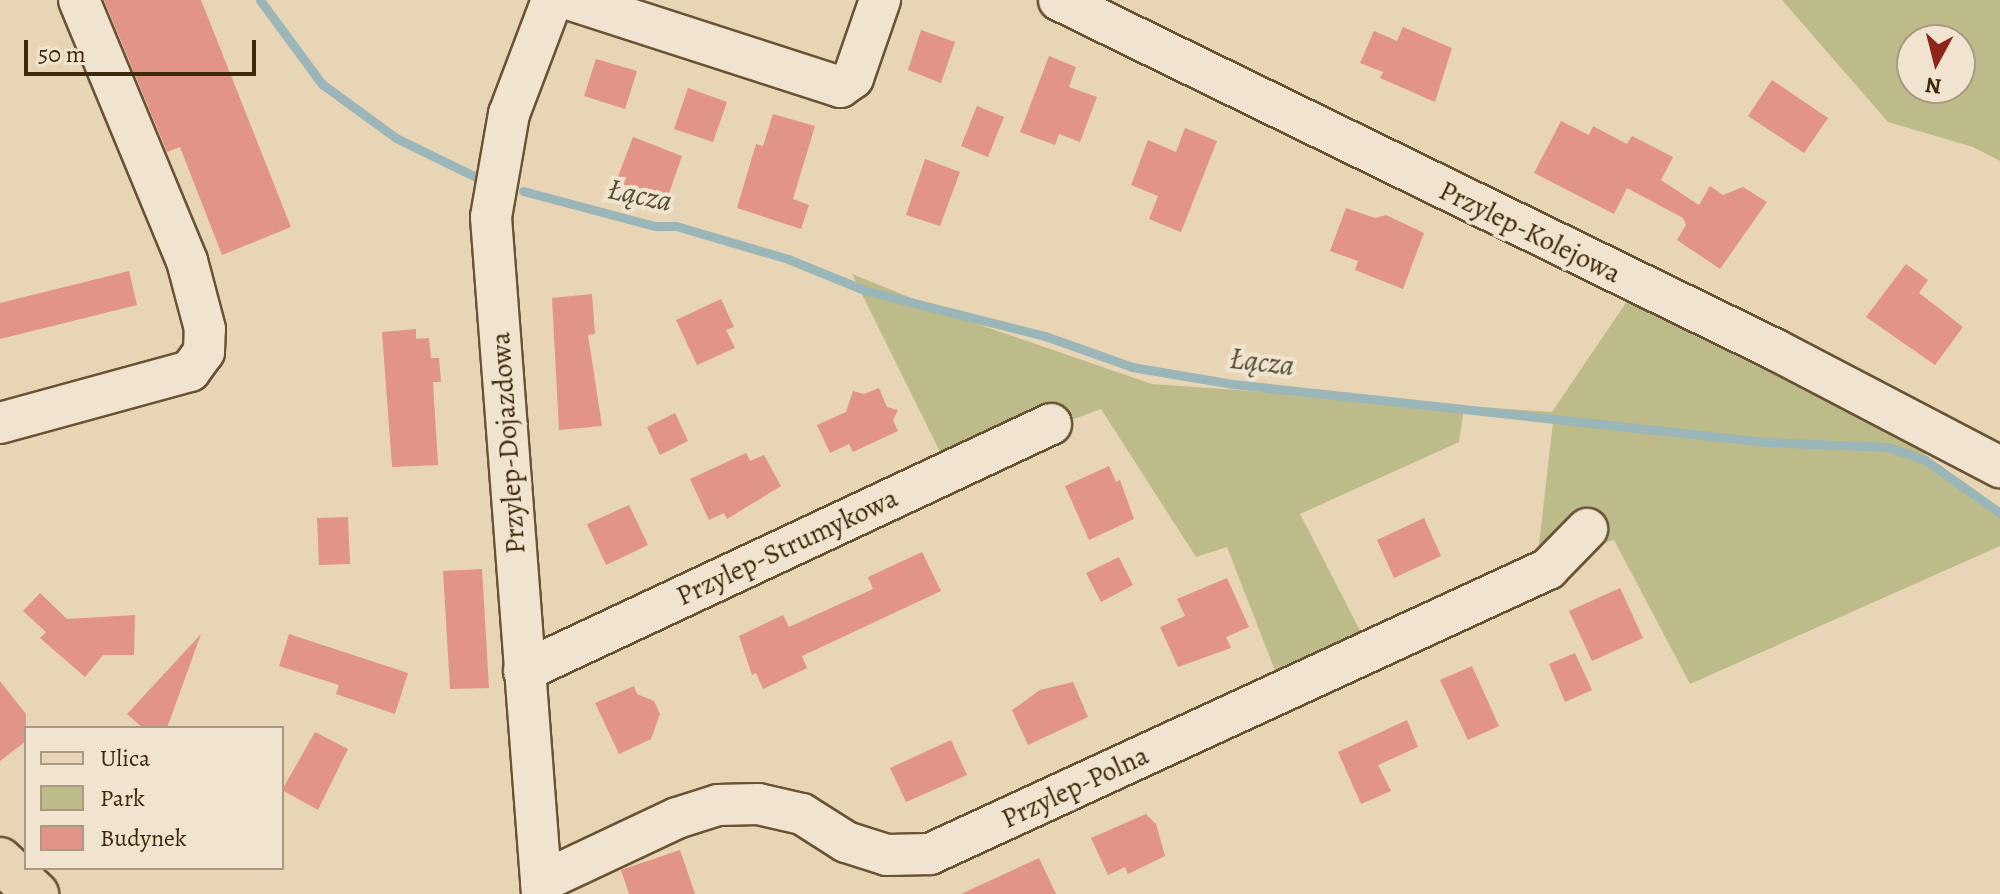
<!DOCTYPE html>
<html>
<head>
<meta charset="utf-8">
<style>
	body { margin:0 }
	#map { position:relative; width:2000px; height:894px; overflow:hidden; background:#e8d5b6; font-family:Alegreya,serif }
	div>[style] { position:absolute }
	.green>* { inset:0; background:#bdbb89 }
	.stream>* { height:9px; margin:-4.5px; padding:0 4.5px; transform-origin:4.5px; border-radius:4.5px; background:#9bb6b8 }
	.building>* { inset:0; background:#e19487 }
	.roads { filter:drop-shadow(2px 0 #685333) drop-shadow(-2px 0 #685333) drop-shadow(0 2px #685333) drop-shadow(0 -2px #685333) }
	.minor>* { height:40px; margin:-20px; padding:0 20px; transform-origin:20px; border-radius:20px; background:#f0e4d0 }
	.major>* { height:44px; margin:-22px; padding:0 22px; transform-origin:22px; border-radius:22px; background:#e8d5b6 }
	span { translate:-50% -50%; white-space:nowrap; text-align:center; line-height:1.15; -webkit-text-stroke:8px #f0e4d0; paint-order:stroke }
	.street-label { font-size:28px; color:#3d2807 }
	.water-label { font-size:30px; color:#544c33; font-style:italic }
	.legend { position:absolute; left:24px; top:726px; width:260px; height:144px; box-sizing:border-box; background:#f0e4d0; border:2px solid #a89980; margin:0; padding:10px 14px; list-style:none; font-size:24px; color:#3d2807 }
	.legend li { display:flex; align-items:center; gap:16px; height:40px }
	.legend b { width:40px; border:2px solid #a89980 }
	.north { position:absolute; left:1896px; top:24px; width:80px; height:80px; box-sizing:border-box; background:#f0e4d0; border:2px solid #a89980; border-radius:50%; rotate:187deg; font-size:22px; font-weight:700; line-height:32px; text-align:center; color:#3d2807 }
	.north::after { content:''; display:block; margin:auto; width:28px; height:36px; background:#8f2418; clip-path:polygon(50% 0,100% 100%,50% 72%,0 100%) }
	.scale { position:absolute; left:24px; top:40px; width:232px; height:36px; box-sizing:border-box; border:4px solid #3d2807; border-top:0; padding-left:10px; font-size:24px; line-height:28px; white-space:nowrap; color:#3d2807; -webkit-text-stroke:6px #f0e4d0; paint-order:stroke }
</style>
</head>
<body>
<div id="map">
	<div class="green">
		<i style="clip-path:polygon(evenodd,1782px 0,2000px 0,2000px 161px,1973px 147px,1888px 122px,1782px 0,1960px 40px,1960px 88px,1912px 88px,1912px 40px,1960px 40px)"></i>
		<i style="clip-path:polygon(evenodd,852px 274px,963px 319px,1152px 384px,1552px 412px,1636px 288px,1924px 434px,1926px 460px,2000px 512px,2000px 546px,1690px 684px,1614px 540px,1537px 562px,1553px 422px,1464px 408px,1459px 442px,1300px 514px,1370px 650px,1283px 691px,1227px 547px,1196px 557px,1101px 409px,947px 466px,852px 274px,1577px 419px,1774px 443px,1775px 444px,1559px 422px,1577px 419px)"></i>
	</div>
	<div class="stream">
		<i style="left:260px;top:0;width:104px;rotate:53.6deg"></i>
		<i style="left:322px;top:84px;width:92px;rotate:36.1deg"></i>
		<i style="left:396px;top:138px;width:91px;rotate:26deg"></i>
		<i style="left:523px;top:191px;width:137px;rotate:14.9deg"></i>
		<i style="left:655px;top:226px;width:21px"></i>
		<i style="left:676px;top:226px;width:117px;rotate:16.4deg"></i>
		<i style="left:788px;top:259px;width:85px;rotate:22.1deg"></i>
		<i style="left:867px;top:291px;width:184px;rotate:14.2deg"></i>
		<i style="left:1045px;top:336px;width:92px;rotate:19.6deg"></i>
		<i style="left:1132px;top:367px;width:102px;rotate:9.6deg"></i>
		<i style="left:1233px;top:384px;width:536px;rotate:6.21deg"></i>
		<i style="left:1766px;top:442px;width:122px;rotate:2.3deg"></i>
		<i style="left:1888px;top:447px;width:39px;rotate:19deg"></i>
		<i style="left:1925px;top:460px;width:92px;rotate:35.2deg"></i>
	</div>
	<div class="building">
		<i style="clip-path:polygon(104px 0,201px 0,291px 227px,222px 255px,180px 147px,167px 152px)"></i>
		<i style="clip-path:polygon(1403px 27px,1452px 48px,1435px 102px,1380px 78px,1383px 72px,1360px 63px,1374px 31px,1397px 41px)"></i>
		<i style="clip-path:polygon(921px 30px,955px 42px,941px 83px,908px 70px)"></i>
		<i style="clip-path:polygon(1049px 56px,1076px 67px,1069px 87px,1097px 97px,1080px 142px,1059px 134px,1055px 145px,1020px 132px)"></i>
		<i style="clip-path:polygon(596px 59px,637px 71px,625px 109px,584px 96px)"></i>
		<i style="clip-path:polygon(1772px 80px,1828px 118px,1804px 153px,1748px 116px)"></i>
		<i style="clip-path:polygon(688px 88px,727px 102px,713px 142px,674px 129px)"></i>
		<i style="clip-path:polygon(977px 106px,1004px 117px,988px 157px,961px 146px)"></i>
		<i style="clip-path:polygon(773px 114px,815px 126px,793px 199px,809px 205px,801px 229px,737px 208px,756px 144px,763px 146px)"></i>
		<i style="clip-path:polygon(1561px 121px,1589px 135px,1593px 126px,1627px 144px,1632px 136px,1673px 157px,1661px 180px,1699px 205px,1710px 186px,1723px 195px,1743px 187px,1767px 202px,1720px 269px,1677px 240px,1686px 225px,1683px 218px,1627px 188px,1614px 214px,1534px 173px)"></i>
		<i style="clip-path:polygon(1185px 128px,1217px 141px,1181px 232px,1149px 219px,1158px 196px,1131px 185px,1148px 140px,1176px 152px)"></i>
		<i style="clip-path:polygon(633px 137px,682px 156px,667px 199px,616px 182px)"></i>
		<i style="clip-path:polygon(925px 159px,960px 172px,940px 226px,906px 215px)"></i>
		<i style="clip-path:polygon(1346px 208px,1375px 218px,1386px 215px,1424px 233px,1403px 289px,1355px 270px,1358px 261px,1330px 251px)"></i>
		<i style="clip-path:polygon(1906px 264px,1928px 280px,1919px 293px,1963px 327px,1935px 365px,1866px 317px)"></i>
		<i style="clip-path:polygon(129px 271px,137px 305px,0 339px,0 303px)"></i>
		<i style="clip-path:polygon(592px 294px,595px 334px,588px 335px,602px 426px,559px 430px,552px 298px)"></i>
		<i style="clip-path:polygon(721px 299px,734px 327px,726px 330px,735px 348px,697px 365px,676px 320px)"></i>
		<i style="clip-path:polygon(416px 329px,416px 339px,429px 338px,431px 358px,439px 358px,441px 382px,433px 382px,438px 465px,392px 467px,382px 332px)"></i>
		<i style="clip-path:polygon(879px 388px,887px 407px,898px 410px,893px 420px,898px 431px,853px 452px,849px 444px,830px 453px,817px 425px,846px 412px,853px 391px,864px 394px)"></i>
		<i style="clip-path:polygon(675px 413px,688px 441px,660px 455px,647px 427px)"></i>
		<i style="clip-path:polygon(746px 453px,750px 461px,764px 455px,781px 486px,727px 519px,724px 513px,709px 520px,690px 479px)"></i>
		<i style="clip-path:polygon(1109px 466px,1116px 482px,1120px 480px,1134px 519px,1089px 540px,1065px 486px)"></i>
		<i style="clip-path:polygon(629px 505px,648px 545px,606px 565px,587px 524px)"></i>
		<i style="clip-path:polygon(348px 517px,350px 564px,319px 565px,317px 518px)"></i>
		<i style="clip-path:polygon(1424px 518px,1441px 556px,1394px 578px,1377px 540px)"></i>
		<i style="clip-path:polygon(922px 552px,941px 591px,802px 656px,807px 668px,763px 689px,756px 673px,752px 675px,739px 636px,783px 615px,789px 627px,873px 589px,868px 577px)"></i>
		<i style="clip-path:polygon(1119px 557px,1133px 585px,1101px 602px,1086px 573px)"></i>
		<i style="clip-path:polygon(482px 569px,489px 688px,450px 689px,443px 571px)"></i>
		<i style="clip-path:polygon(1227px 578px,1249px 627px,1226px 637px,1231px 648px,1178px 667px,1160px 627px,1185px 616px,1177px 599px)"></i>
		<i style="clip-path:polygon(1620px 588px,1643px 638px,1592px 661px,1569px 611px)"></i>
		<i style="clip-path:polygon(40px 593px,67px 619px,135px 615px,134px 655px,103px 655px,85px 677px,40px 638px,46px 632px,23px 611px)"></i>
		<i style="clip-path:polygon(201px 634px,167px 728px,143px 728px,127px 714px)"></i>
		<i style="clip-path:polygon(289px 634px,408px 673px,395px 714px,336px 694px,339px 685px,279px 666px)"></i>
		<i style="clip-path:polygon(1575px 653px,1592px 690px,1565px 702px,1549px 664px)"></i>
		<i style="clip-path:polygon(1472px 666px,1499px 726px,1468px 740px,1440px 680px)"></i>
		<i style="clip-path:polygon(0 681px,26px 714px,26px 741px,0 761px)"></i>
		<i style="clip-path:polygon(1073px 682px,1088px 717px,1028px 745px,1012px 710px,1040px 690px)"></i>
		<i style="clip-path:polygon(634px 686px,637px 694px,654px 701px,660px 714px,651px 739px,619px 754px,595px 703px)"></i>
		<i style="clip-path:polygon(1407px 720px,1418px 747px,1378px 765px,1391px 791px,1361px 804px,1338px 752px)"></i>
		<i style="clip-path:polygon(315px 732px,348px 749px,318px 810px,282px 790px)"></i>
		<i style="clip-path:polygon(951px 740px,967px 775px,906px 802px,890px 768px)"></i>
		<i style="clip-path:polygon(1146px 814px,1156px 824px,1165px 856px,1128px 874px,1125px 867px,1108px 875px,1091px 838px)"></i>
		<i style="clip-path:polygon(680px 850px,695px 894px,629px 894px,621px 870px)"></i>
		<i style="clip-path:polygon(1039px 858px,1056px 894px,961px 894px)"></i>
	</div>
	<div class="roads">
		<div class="minor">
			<i style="left:571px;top:0;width:283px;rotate:17.9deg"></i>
			<i style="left:840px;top:87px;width:16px;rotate:-35deg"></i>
			<i style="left:853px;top:78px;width:83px;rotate:-70.9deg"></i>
			<i style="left:1059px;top:0;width:798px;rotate:26.02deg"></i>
			<i style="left:1776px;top:350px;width:253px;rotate:27.6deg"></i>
			<i style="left:0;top:423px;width:197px;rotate:-15.3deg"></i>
			<i style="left:190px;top:371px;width:24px;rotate:-54deg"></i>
			<i style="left:204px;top:352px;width:23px;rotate:-88deg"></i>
			<i style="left:205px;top:329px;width:70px;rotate:-104.8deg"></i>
			<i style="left:187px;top:261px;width:282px;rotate:-112.5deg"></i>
			<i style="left:524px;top:671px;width:582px;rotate:-25.11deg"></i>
			<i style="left:541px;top:882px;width:150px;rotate:-25.2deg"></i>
			<i style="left:677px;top:818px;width:43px;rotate:-17.6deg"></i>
			<i style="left:718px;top:805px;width:40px;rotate:-1.4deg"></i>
			<i style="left:758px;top:804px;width:45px;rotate:12.8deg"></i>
			<i style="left:802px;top:814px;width:52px;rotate:32.5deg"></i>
			<i style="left:846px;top:842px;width:43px;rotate:17.6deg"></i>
			<i style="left:887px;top:855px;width:43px;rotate:-1.3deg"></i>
			<i style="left:930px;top:854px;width:681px;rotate:-24.76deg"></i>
			<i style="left:1548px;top:569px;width:56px;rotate:-45.7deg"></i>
			<i style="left:542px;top:894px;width:679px;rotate:-94.31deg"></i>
			<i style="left:491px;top:217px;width:105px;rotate:-80.1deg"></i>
			<i style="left:509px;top:114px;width:122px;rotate:-69.3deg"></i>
		</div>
		<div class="major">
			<i style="left:0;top:860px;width:50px;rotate:43.4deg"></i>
		</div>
	</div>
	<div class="street-label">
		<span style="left:1530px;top:232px;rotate:26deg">Przylep-Kolejowa</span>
		<span style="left:508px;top:443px;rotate:-94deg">Przylep-Dojazdowa</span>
		<span style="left:787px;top:547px;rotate:-25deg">Przylep-Strumykowa</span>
		<span style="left:1075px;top:787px;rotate:-25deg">Przylep-Polna</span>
	</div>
	<div class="water-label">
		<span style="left:640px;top:195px;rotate:12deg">Łącza</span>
		<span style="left:1262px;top:362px;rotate:7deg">Łącza</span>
	</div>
	<ul class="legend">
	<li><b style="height:10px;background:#e8d5b6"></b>Ulica</li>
	<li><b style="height:22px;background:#bdbb89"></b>Park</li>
	<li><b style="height:22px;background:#e19487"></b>Budynek</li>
	</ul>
	<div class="north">N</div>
	<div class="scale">50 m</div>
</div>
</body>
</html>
